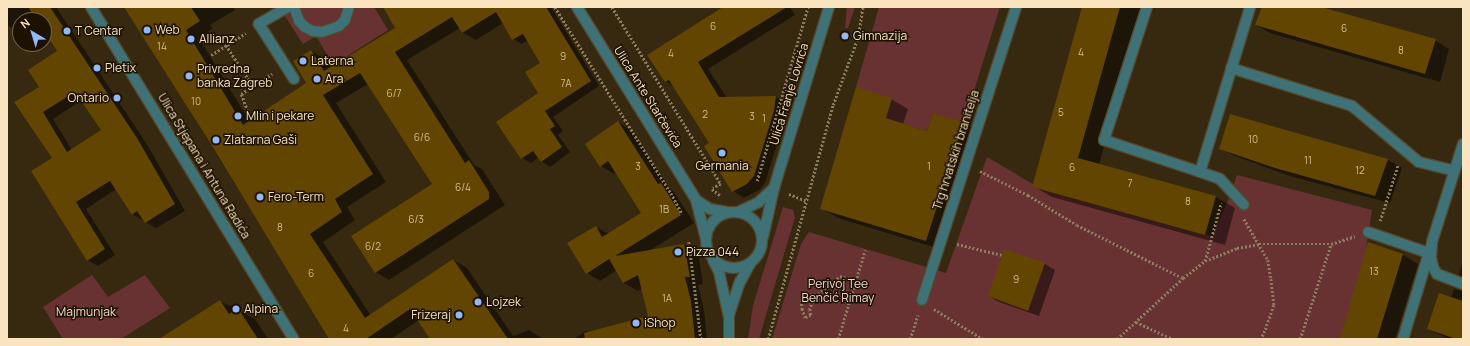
<!DOCTYPE html>
<html>
<head>
<meta charset="utf-8">
<style>
	body { margin:0 }
	#map { position:relative; width:1470px; height:346px; overflow:hidden; background:#362910; font-family:Manrope,sans-serif }
	div>[style] { position:absolute }
	.green>* { inset:0; background:#693232 }
	.shadow>* { inset:0; background:#0007 }
	.building>* { inset:0; background:#624500 }
	.path>* { height:2.5px; margin-top:-1.25px; transform-origin:0; background:repeating-linear-gradient(90deg,#8c7c5d 0 2px,transparent 0 4px) }
	.roads { filter:drop-shadow(1px 0 #55472c) drop-shadow(-1px 0 #55472c) drop-shadow(0 1px #55472c) drop-shadow(0 -1px #55472c) }
	.lane>* { height:10px; margin:-5px; padding:0 5px; transform-origin:5px; border-radius:5px; background:#3e7276 }
	.street>* { height:10px; margin:-5px; padding:0 5px; transform-origin:5px; border-radius:5px; background:#3e7276 }
	.street>.ring { margin:-5px; padding:0; box-sizing:content-box; background:none; border:10px solid #3e7276; border-radius:50% }
	.dots>* { width:11px; height:11px; translate:-50% -50%; box-sizing:border-box; border:2px solid #1d1100; border-radius:50% }
	span { translate:-50% -50%; white-space:nowrap; text-align:center; line-height:1.15; -webkit-text-stroke:3px #1d1100; paint-order:stroke }
	.number-label { font-size:10px; color:#d3bc8f }
	.number-label span { -webkit-text-stroke-width:0 }
	.poi-label { font-size:12px; color:#f9e4bf }
	.left { translate:0 -50%; text-align:left }
	.right { translate:-100% -50%; text-align:right }
	.street-label { font-size:12px; color:#f9e4bf }
	.park-label { font-size:12px; color:#f2d6d5 }
	.frame { position:absolute; inset:0; border:8px solid #f9e4bf; pointer-events:none }
	.north { position:absolute; left:12px; top:12px; width:40px; height:40px; box-sizing:border-box; background:#1d1100; border:1px solid #75654c; border-radius:50%; rotate:322deg; font-size:11px; font-weight:700; line-height:16px; text-align:center; color:#f9e4bf }
	.north::after { content:''; display:block; margin:auto; width:14px; height:18px; background:#91b8fd; clip-path:polygon(50% 0,100% 100%,50% 72%,0 100%) }
</style>
</head>
<body>
<div id="map">
	<div class="green">
		<i style="clip-path:polygon(279px 7px,374px 7px,388px 30px,333px 65px,316px 36px,303px 44px)"></i>
		<i style="clip-path:polygon(847px 7px,855px 7px,848px 28px,845px 28px)"></i>
		<i style="clip-path:polygon(879px 7px,1000px 7px,964px 123px,933px 113px,927px 131px,886px 118px,856px 87px)"></i>
		<i style="clip-path:polygon(987px 157px,1041px 189px,1212px 236px,1229px 198px,1237px 175px,1372px 210px,1365px 256px,1341px 339px,772px 339px,801px 244px,809px 232px,946px 273px)"></i>
		<i style="clip-path:polygon(783px 207px,793px 210px,795px 217px,759px 339px,748px 339px,753px 306px)"></i>
		<i style="clip-path:polygon(92px 275px,108px 297px,145px 275px,170px 308px,121px 339px,63px 339px,43px 307px)"></i>
	</div>
	<div class="shadow">
		<i style="clip-path:polygon(evenodd,7px 7px,56px 7px,148px 146px,185px 211px,156px 228px,132px 214px,116px 189px,86px 209px,115px 255px,98px 266px,87px 260px,53px 158px,15px 102px,40px 87px,58px 52px,44px 29px,44px 20px,38px 20px,36px 17px,32px 20px,20px 20px,20px 28px,16px 30px,7px 25px,7px 7px,82px 100px,102px 130px,72px 150px,53px 119px,82px 100px)"></i>
		<i style="clip-path:polygon(126px 7px,233px 7px,235px 10px,210px 25px,213px 28px,199px 38px,250px 122px,307px 83px,311px 51px,325px 59px,331px 68px,397px 28px,384px 7px,551px 7px,599px 86px,553px 117px,563px 131px,558px 135px,570px 152px,550px 167px,541px 161px,539px 157px,531px 163px,522px 158px,539px 94px,542px 63px,528px 40px,522px 44px,513px 39px,503px 23px,476px 40px,462px 32px,460px 28px,407px 60px,474px 165px,482px 169px,505px 205px,389px 280px,376px 272px,433px 184px,368px 84px,336px 103px,386px 182px,347px 207px,355px 220px,323px 242px,371px 316px,453px 260px,467px 268px,513px 336px,529px 330px,543px 339px,431px 339px,419px 320px,391px 339px,330px 339px)"></i>
		<i style="clip-path:polygon(725px 7px,790px 7px,795px 15px,708px 69px,727px 98px,776px 97px,787px 103px,785px 118px,765px 183px,759px 190px,744px 198px,733px 191px,710px 144px,675px 87px,666px 81px)"></i>
		<i style="clip-path:polygon(1083px 7px,1143px 7px,1099px 165px,1216px 197px,1235px 208px,1225px 245px,1052px 197px,1033px 186px)"></i>
		<i style="clip-path:polygon(1263px 7px,1318px 7px,1435px 40px,1449px 49px,1440px 82px,1270px 33px,1256px 25px)"></i>
		<i style="clip-path:polygon(891px 99px,908px 109px,903px 124px,928px 132px,934px 114px,964px 123px,981px 133px,943px 250px,838px 218px,821px 208px)"></i>
		<i style="clip-path:polygon(1230px 115px,1388px 160px,1402px 168px,1390px 203px,1290px 176px,1235px 156px,1220px 148px)"></i>
		<i style="clip-path:polygon(618px 122px,631px 130px,669px 188px,674px 192px,694px 223px,649px 251px,684px 245px,698px 252px,703px 284px,698px 285px,704px 310px,707px 339px,574px 339px,586px 331px,590px 333px,649px 317px,642px 288px,638px 291px,624px 283px,617px 270px,600px 281px,587px 273px,596px 227px,609px 234px,642px 214px,616px 172px,614px 174px,601px 166px)"></i>
		<i style="clip-path:polygon(1005px 250px,1045px 264px,1055px 270px,1039px 316px,999px 302px,989px 296px)"></i>
		<i style="clip-path:polygon(1403px 255px,1418px 264px,1395px 339px,1341px 339px)"></i>
		<i style="clip-path:polygon(1463px 260px,1463px 277px,1459px 274px)"></i>
		<i style="clip-path:polygon(1454px 289px,1463px 291px,1463px 339px,1449px 339px,1428px 329px,1451px 298px)"></i>
		<i style="clip-path:polygon(220px 301px,255px 319px,268px 339px,161px 339px)"></i>
	</div>
	<div class="building">
		<i style="clip-path:polygon(evenodd,28px 7px,50px 7px,137px 138px,175px 204px,145px 223px,137px 211px,132px 215px,110px 181px,76px 202px,105px 249px,87px 261px,31px 171px,52px 158px,14px 102px,39px 87px,28px 70px,57px 51px,44px 31px,44px 20px,37px 20px,28px 7px,75px 92px,101px 130px,67px 152px,43px 112px,75px 92px)"></i>
		<i style="clip-path:polygon(124px 7px,191px 7px,200px 21px,186px 30px,243px 125px,306px 83px,293px 61px,311px 50px,324px 71px,395px 28px,383px 7px,546px 7px,591px 81px,545px 111px,555px 126px,550px 129px,562px 147px,541px 162px,533px 151px,521px 159px,496px 122px,538px 93px,525px 72px,540px 63px,523px 34px,512px 40px,496px 12px,462px 33px,452px 17px,395px 52px,465px 163px,469px 160px,489px 192px,489px 199px,375px 273px,351px 236px,432px 184px,360px 73px,323px 95px,373px 174px,335px 199px,342px 212px,310px 234px,365px 318px,453px 259px,508px 339px,430px 339px,410px 309px,366px 339px,329px 339px,212px 146px)"></i>
		<i style="clip-path:polygon(723px 7px,787px 7px,698px 62px,719px 97px,776px 96px,774px 111px,754px 176px,747px 184px,732px 192px,704px 146px,709px 143px,669px 80px,665px 82px,647px 55px)"></i>
		<i style="clip-path:polygon(1082px 7px,1120px 7px,1078px 158px,1216px 196px,1205px 235px,1032px 187px)"></i>
		<i style="clip-path:polygon(1262px 7px,1321px 7px,1436px 39px,1425px 74px,1255px 25px)"></i>
		<i style="clip-path:polygon(856px 87px,892px 98px,886px 118px,927px 131px,933px 113px,964px 122px,926px 241px,820px 209px)"></i>
		<i style="clip-path:polygon(1230px 114px,1388px 159px,1375px 196px,1275px 168px,1219px 149px)"></i>
		<i style="clip-path:polygon(618px 121px,658px 184px,661px 183px,681px 215px,615px 256px,684px 244px,690px 277px,685px 277px,691px 301px,695px 339px,585px 339px,584px 333px,648px 316px,638px 275px,623px 283px,609px 259px,586px 274px,567px 243px,596px 226px,602px 237px,641px 213px,608px 161px,600px 167px,585px 144px)"></i>
		<i style="clip-path:polygon(1368px 242px,1403px 254px,1377px 339px,1340px 339px)"></i>
		<i style="clip-path:polygon(1004px 249px,1045px 263px,1028px 311px,988px 296px)"></i>
		<i style="clip-path:polygon(1439px 293px,1463px 301px,1463px 339px,1456px 339px,1427px 329px)"></i>
		<i style="clip-path:polygon(220px 300px,229px 314px,238px 308px,258px 339px,159px 339px)"></i>
	</div>
	<div class="path">
		<i style="left:555px;top:7px;width:219px;rotate:58.1deg"></i>
		<i style="left:671px;top:193px;width:24px;rotate:62deg"></i>
		<i style="left:612px;top:7px;width:208px;rotate:58.4deg"></i>
		<i style="left:721px;top:184px;width:9px;rotate:153deg"></i>
		<i style="left:226px;top:45px;width:49px;rotate:56.6deg"></i>
		<i style="left:211px;top:55px;width:41px;rotate:-32.2deg"></i>
		<i style="left:249px;top:115px;width:22px;rotate:-111deg"></i>
		<i style="left:241px;top:94px;width:37px;rotate:-33deg"></i>
		<i style="left:980px;top:171px;width:54px;rotate:26.6deg"></i>
		<i style="left:1028px;top:195px;width:57px;rotate:31.5deg"></i>
		<i style="left:1077px;top:225px;width:119px;rotate:26.6deg"></i>
		<i style="left:757px;top:181px;width:181px;rotate:-73.7deg"></i>
		<i style="left:712px;top:189px;width:10px;rotate:37deg"></i>
		<i style="left:789px;top:194px;width:18px;rotate:22deg"></i>
		<i style="left:1244px;top:219px;width:48px;rotate:59.7deg"></i>
		<i style="left:1268px;top:260px;width:19px;rotate:81deg"></i>
		<i style="left:1271px;top:279px;width:26px;rotate:83deg"></i>
		<i style="left:1274px;top:305px;width:28px;rotate:109deg"></i>
		<i style="left:1265px;top:331px;width:9px;rotate:117deg"></i>
		<i style="left:1380px;top:221px;width:59px;rotate:-72.2deg"></i>
		<i style="left:689px;top:242px;width:98px;rotate:82.9deg"></i>
		<i style="left:957px;top:244px;width:46px;rotate:13.7deg"></i>
		<i style="left:1205px;top:261px;width:60px;rotate:-74.6deg"></i>
		<i style="left:811px;top:295px;width:6px;rotate:72deg"></i>
		<i style="left:813px;top:301px;width:9px;rotate:111deg"></i>
		<i style="left:810px;top:309px;width:6px;rotate:81deg"></i>
		<i style="left:811px;top:315px;width:7px;rotate:153deg"></i>
		<i style="left:805px;top:318px;width:9px;rotate:-111deg"></i>
		<i style="left:802px;top:310px;width:8px;rotate:-97deg"></i>
		<i style="left:801px;top:302px;width:6px;rotate:-59deg"></i>
		<i style="left:804px;top:297px;width:3px;rotate:-45deg"></i>
		<i style="left:806px;top:295px;width:12px;rotate:-5deg"></i>
		<i style="left:818px;top:294px;width:28px;rotate:-39deg"></i>
		<i style="left:840px;top:276px;width:17px;rotate:17deg"></i>
		<i style="left:934px;top:309px;width:57px;rotate:31.5deg"></i>
		<i style="left:1136px;top:322px;width:40px;rotate:25deg"></i>
		<i style="left:768px;top:339px;width:243px;rotate:-74.5deg"></i>
		<i style="left:833px;top:105px;width:72px;rotate:-69.8deg"></i>
		<i style="left:858px;top:37px;width:30px;rotate:-81deg"></i>
		<i style="left:838px;top:339px;width:93px;rotate:-73.1deg"></i>
		<i style="left:910px;top:339px;width:25px;rotate:-72deg"></i>
		<i style="left:1117px;top:339px;width:90px;rotate:-42.7deg"></i>
		<i style="left:1183px;top:278px;width:28px;rotate:-38deg"></i>
		<i style="left:1205px;top:261px;width:35px;rotate:-22deg"></i>
		<i style="left:1237px;top:248px;width:22px;rotate:-10deg"></i>
		<i style="left:1259px;top:244px;width:72px"></i>
		<i style="left:1331px;top:244px;width:25px;rotate:-18deg"></i>
		<i style="left:1300px;top:339px;width:100px;rotate:-71.9deg"></i>
	</div>
	<div class="roads">
		<div class="lane">
			<i style="left:288px;top:7px;width:34px;rotate:150deg"></i>
			<i style="left:259px;top:24px;width:65px;rotate:57.5deg"></i>
			<i style="left:294px;top:7px;width:15px;rotate:70deg"></i>
			<i style="left:299px;top:21px;width:8px;rotate:45deg"></i>
			<i style="left:305px;top:27px;width:9px;rotate:27deg"></i>
			<i style="left:313px;top:31px;width:9px;rotate:6deg"></i>
			<i style="left:322px;top:32px;width:18px;rotate:-19deg"></i>
			<i style="left:339px;top:26px;width:8px;rotate:-45deg"></i>
			<i style="left:345px;top:20px;width:14px;rotate:-73deg"></i>
			<i style="left:1147px;top:7px;width:140px;rotate:107.9deg"></i>
			<i style="left:1104px;top:140px;width:101px;rotate:18.4deg"></i>
			<i style="left:1200px;top:172px;width:172px;rotate:-73.1deg"></i>
			<i style="left:1231px;top:68px;width:127px;rotate:17.4deg"></i>
			<i style="left:1352px;top:106px;width:87px;rotate:39.9deg"></i>
			<i style="left:1419px;top:162px;width:36px;rotate:14deg"></i>
			<i style="left:1200px;top:172px;width:21px;rotate:19deg"></i>
			<i style="left:1220px;top:179px;width:35px;rotate:47deg"></i>
			<i style="left:1368px;top:232px;width:65px;rotate:19deg"></i>
			<i style="left:1403px;top:339px;width:94px;rotate:-73.3deg"></i>
		</div>
		<div class="street">
			<i style="left:91px;top:7px;width:389px;rotate:58.6deg"></i>
			<i style="left:577px;top:7px;width:227px;rotate:58.3deg"></i>
			<i style="left:696px;top:200px;width:40px;rotate:75.6deg"></i>
			<i style="left:1463px;top:144px;width:103px;rotate:107.6deg"></i>
			<i style="left:1432px;top:242px;width:16px;rotate:94deg"></i>
			<i style="left:1431px;top:258px;width:9px;rotate:77deg"></i>
			<i style="left:1433px;top:267px;width:8px;rotate:60deg"></i>
			<i style="left:1437px;top:274px;width:28px;rotate:21deg"></i>
			<i style="left:696px;top:200px;width:17px;rotate:33deg"></i>
			<i style="left:710px;top:209px;width:17px;rotate:10deg"></i>
			<i class="ring" style="left:706px;top:212px;width:46px;height:46px"></i>
			<i style="left:738px;top:212px;width:23px;rotate:-25deg"></i>
			<i style="left:759px;top:202px;width:21px;rotate:-43deg"></i>
			<i style="left:763px;top:237px;width:50px;rotate:-77.3deg"></i>
			<i style="left:774px;top:188px;width:189px;rotate:-73.1deg"></i>
			<i style="left:713px;top:260px;width:13px;rotate:63deg"></i>
			<i style="left:719px;top:272px;width:46px;rotate:77.5deg"></i>
			<i style="left:729px;top:317px;width:22px;rotate:90deg"></i>
			<i style="left:922px;top:300px;width:308px;rotate:-72.2deg"></i>
			<i style="left:729px;top:315px;width:35px;rotate:-72deg"></i>
			<i style="left:740px;top:282px;width:21px;rotate:-61deg"></i>
		</div>
	</div>
	<div class="dots">
		<i style="left:147px;top:30px;background:#91b8fd"></i>
		<i style="left:67px;top:31px;background:#91b8fd"></i>
		<i style="left:845px;top:36px;background:#91b8fd"></i>
		<i style="left:191px;top:39px;background:#91b8fd"></i>
		<i style="left:303px;top:61px;background:#91b8fd"></i>
		<i style="left:97px;top:68px;background:#91b8fd"></i>
		<i style="left:189px;top:76px;background:#91b8fd"></i>
		<i style="left:317px;top:79px;background:#91b8fd"></i>
		<i style="left:117px;top:98px;background:#91b8fd"></i>
		<i style="left:238px;top:116px;background:#91b8fd"></i>
		<i style="left:216px;top:140px;background:#91b8fd"></i>
		<i style="left:722px;top:153px;background:#91b8fd"></i>
		<i style="left:260px;top:197px;background:#91b8fd"></i>
		<i style="left:678px;top:252px;background:#91b8fd"></i>
		<i style="left:478px;top:302px;background:#91b8fd"></i>
		<i style="left:236px;top:309px;background:#91b8fd"></i>
		<i style="left:459px;top:315px;background:#91b8fd"></i>
		<i style="left:636px;top:323px;background:#91b8fd"></i>
	</div>
	<div class="number-label">
		<span style="left:713px;top:27px">6</span>
		<span style="left:1344px;top:29px">6</span>
		<span style="left:162px;top:47px">14</span>
		<span style="left:1401px;top:51px">8</span>
		<span style="left:1081px;top:53px">4</span>
		<span style="left:671px;top:54px">4</span>
		<span style="left:563px;top:57px">9</span>
		<span style="left:566px;top:84px">7A</span>
		<span style="left:394px;top:94px">6/7</span>
		<span style="left:196px;top:102px">10</span>
		<span style="left:1061px;top:113px">5</span>
		<span style="left:705px;top:115px">2</span>
		<span style="left:752px;top:117px">3</span>
		<span style="left:764px;top:119px">1</span>
		<span style="left:422px;top:138px">6/6</span>
		<span style="left:1253px;top:140px">10</span>
		<span style="left:1308px;top:161px">11</span>
		<span style="left:638px;top:167px">3</span>
		<span style="left:929px;top:167px">1</span>
		<span style="left:1072px;top:168px">6</span>
		<span style="left:1360px;top:171px">12</span>
		<span style="left:1130px;top:184px">7</span>
		<span style="left:463px;top:188px">6/4</span>
		<span style="left:1188px;top:202px">8</span>
		<span style="left:664px;top:210px">1B</span>
		<span style="left:416px;top:220px">6/3</span>
		<span style="left:280px;top:228px">8</span>
		<span style="left:373px;top:247px">6/2</span>
		<span style="left:1374px;top:272px">13</span>
		<span style="left:311px;top:274px">6</span>
		<span style="left:1016px;top:280px">9</span>
		<span style="left:667px;top:299px">1A</span>
		<span style="left:346px;top:329px">4</span>
	</div>
	<div class="poi-label">
		<span class="left" style="left:155px;top:30px">Web</span>
		<span class="left" style="left:75px;top:31px">T Centar</span>
		<span class="left" style="left:853px;top:36px">Gimnazija</span>
		<span class="left" style="left:199px;top:39px">Allianz</span>
		<span class="left" style="left:311px;top:61px">Laterna</span>
		<span class="left" style="left:105px;top:68px">Pletix</span>
		<span class="left" style="left:197px;top:76px">Privredna<br>banka Zagreb</span>
		<span class="left" style="left:325px;top:79px">Ara</span>
		<span class="right" style="left:109px;top:98px">Ontario</span>
		<span class="left" style="left:246px;top:116px">Mlin i pekare</span>
		<span class="left" style="left:224px;top:140px">Zlatarna Gaši</span>
		<span style="left:722px;top:166px">Germania</span>
		<span class="left" style="left:268px;top:197px">Fero-Term</span>
		<span class="left" style="left:686px;top:252px">Pizza 044</span>
		<span class="left" style="left:486px;top:302px">Lojzek</span>
		<span class="left" style="left:244px;top:309px">Alpina</span>
		<span class="right" style="left:451px;top:315px">Frizeraj</span>
		<span class="left" style="left:644px;top:323px">iShop</span>
	</div>
	<div class="street-label">
		<span style="left:789px;top:94px;rotate:-73deg">Ulica Franje Lovrića</span>
		<span style="left:648px;top:97px;rotate:58deg">Ulica Ante Starčevića</span>
		<span style="left:956px;top:150px;rotate:-72deg">Trg hrvatskih branitelja</span>
		<span style="left:204px;top:166px;rotate:59deg">Ulica Stjepana i Antuna Radića</span>
	</div>
	<div class="park-label">
		<span style="left:838px;top:291px">Perivoj Tee<br>Benčić Rimay</span>
		<span style="left:86px;top:312px">Majmunjak</span>
	</div>
	<div class="frame"></div>
	<div class="north">N</div>
</div>
</body>
</html>
